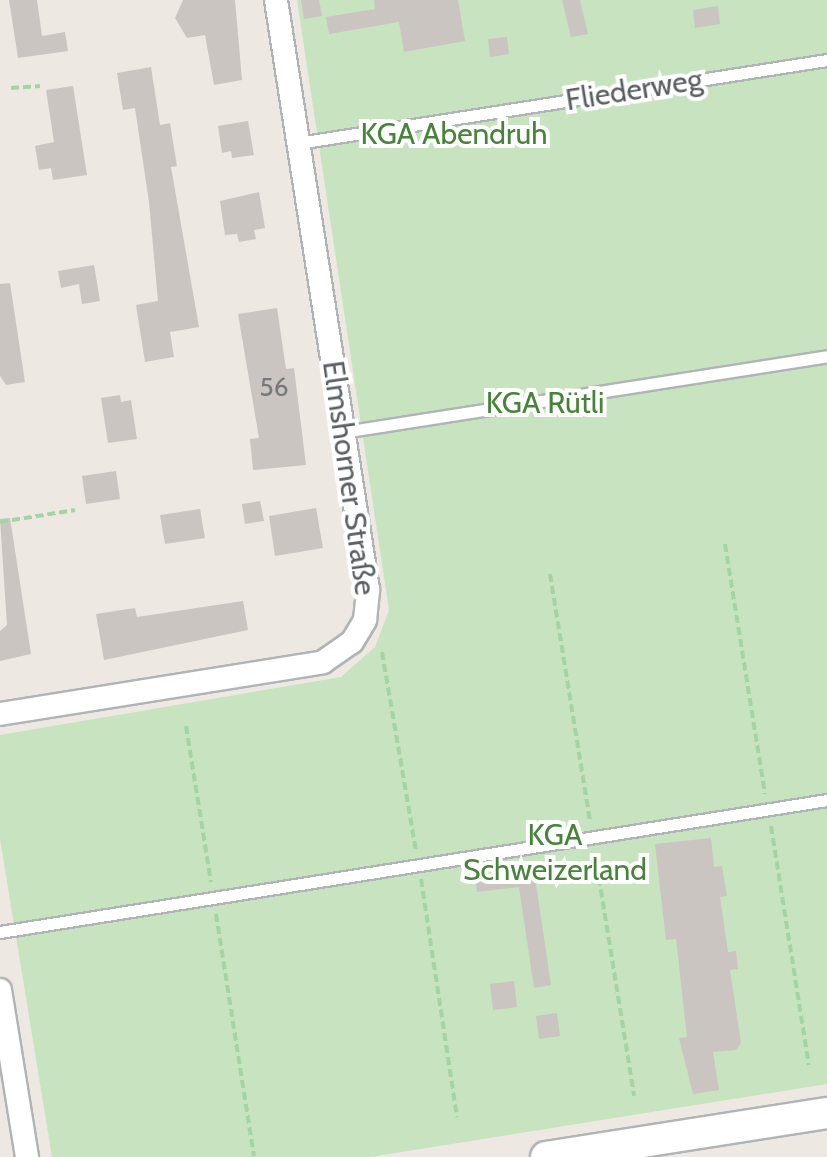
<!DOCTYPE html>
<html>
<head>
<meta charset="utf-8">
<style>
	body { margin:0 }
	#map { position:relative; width:827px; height:1157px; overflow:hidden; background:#ede8e2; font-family:Cabin,sans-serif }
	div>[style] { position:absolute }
	.green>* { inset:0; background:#c8e3bf }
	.building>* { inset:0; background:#cac5c1 }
	.path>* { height:4px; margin-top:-2px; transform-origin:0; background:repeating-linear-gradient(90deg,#a3d5a4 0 8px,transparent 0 12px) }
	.roads { filter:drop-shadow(2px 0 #b0b4b7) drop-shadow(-2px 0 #b0b4b7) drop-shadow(0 2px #b0b4b7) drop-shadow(0 -2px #b0b4b7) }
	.lane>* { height:11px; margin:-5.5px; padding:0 5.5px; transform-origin:5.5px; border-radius:5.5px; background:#fff }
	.street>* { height:22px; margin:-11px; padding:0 11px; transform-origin:11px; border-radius:11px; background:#fff }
	.secondary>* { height:30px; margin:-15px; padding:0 15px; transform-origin:15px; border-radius:15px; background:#fff }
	span { translate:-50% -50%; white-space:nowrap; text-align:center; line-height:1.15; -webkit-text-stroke:8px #fff; paint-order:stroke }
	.number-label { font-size:26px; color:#76797a }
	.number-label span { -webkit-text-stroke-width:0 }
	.street-label { font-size:30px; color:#5a6062 }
	.park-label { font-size:30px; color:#478339 }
</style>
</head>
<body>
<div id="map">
	<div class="green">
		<i style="clip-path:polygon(297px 0,827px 0,827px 1084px,370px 1157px,52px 1157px,0 839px,0 735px,341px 677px,375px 647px,389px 610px)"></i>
	</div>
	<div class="building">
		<i style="clip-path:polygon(9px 0,37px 0,42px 36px,65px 32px,68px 51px,18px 58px)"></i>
		<i style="clip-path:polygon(183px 0,235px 0,242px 80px,214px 85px,205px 35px,187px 38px,175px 18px)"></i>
		<i style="clip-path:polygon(301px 0,319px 0,322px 16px,304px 19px)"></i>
		<i style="clip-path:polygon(374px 0,458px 0,465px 41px,404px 52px,399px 22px,329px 34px,326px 17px,375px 9px)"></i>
		<i style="clip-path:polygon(562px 0,580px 0,588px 34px,571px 37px)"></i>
		<i style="clip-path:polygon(718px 6px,720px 24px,695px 28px,693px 10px)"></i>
		<i style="clip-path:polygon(507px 37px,509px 54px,490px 57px,488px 39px)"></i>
		<i style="clip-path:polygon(151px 67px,160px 125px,170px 123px,177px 166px,171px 167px,199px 327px,170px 332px,174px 357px,145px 362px,136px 305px,158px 301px,149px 202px,135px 108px,123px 110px,117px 73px)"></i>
		<i style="clip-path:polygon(73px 86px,87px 175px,53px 180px,51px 168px,39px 170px,35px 146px,54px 142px,46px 90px)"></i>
		<i style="clip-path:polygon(248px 121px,254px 155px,232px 158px,231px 151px,222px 153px,218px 126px)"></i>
		<i style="clip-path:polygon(259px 192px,265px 228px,254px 230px,256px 239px,239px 242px,237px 234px,225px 235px,220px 201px)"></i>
		<i style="clip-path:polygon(94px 265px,100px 301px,82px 304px,79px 284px,61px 288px,58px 271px)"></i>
		<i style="clip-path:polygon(10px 283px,25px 382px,6px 385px,0 376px,0 284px)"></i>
		<i style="clip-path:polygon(277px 308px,286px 369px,294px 368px,306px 465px,253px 470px,250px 439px,259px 438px,238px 314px)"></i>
		<i style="clip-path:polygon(120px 395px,121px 402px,131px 400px,137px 439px,108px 443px,101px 398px)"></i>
		<i style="clip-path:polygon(116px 471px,120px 499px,86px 504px,82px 476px)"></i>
		<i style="clip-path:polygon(260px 501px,264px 521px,245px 524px,242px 504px)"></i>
		<i style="clip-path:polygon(316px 508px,323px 548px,275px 556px,269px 516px)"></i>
		<i style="clip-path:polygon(200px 509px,205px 538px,165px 544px,160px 515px)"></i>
		<i style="clip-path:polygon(10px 518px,31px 654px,0 661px,0 631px,7px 625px,0 519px)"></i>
		<i style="clip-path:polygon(243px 601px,248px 630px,104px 660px,96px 614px,135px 608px,137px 617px)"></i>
		<i style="clip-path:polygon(711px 838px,714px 867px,722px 866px,727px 896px,720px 897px,728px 952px,736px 951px,738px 969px,730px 970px,741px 1043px,736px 1050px,713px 1052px,719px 1090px,693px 1094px,679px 1038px,687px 1037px,676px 939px,666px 940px,655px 844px)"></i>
		<i style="clip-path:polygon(542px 867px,544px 884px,536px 884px,551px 985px,534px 988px,519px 887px,477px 892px,475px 875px)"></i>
		<i style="clip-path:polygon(514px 981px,517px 1007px,493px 1010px,490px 984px)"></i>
		<i style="clip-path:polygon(557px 1013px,560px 1036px,539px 1039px,536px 1016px)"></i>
	</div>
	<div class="path">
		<i style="left:11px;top:88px;width:29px;rotate:-4deg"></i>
		<i style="left:0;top:522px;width:76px;rotate:-9.1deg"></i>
		<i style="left:725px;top:544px;width:253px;rotate:80.9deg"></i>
		<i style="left:550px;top:574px;width:251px;rotate:80.8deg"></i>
		<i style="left:382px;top:652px;width:202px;rotate:80.3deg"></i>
		<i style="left:186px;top:726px;width:158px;rotate:80.9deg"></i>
		<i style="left:771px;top:826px;width:242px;rotate:81deg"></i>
		<i style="left:595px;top:854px;width:245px;rotate:80.8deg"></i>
		<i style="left:421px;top:879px;width:241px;rotate:81.4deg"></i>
		<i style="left:216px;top:914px;width:245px;rotate:81.1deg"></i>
	</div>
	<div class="roads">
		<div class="lane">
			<i style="left:298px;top:143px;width:535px;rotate:-8.92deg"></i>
			<i style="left:343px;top:432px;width:490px;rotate:-8.9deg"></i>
			<i style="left:0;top:932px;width:837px;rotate:-9.07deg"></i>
		</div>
		<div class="street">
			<i style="left:0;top:714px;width:327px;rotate:-9.1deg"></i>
			<i style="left:323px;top:662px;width:35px;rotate:-35deg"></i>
			<i style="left:352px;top:642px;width:26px;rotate:-59deg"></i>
			<i style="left:365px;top:620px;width:31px;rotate:-84deg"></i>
			<i style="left:368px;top:589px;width:596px;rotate:-98.88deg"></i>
			<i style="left:0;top:990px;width:169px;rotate:80.8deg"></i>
		</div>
		<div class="secondary">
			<i style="left:546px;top:1157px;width:284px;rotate:-8.9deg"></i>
		</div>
	</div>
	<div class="number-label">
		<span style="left:274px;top:388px">56</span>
	</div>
	<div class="street-label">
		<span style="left:634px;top:90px;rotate:-9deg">Fliederweg</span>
		<span style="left:349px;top:478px;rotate:82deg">Elmshorner Straße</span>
	</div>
	<div class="park-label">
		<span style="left:454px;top:134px">KGA Abendruh</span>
		<span style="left:545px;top:403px">KGA Rütli</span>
		<span style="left:555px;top:852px">KGA<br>Schweizerland</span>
	</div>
</div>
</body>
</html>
